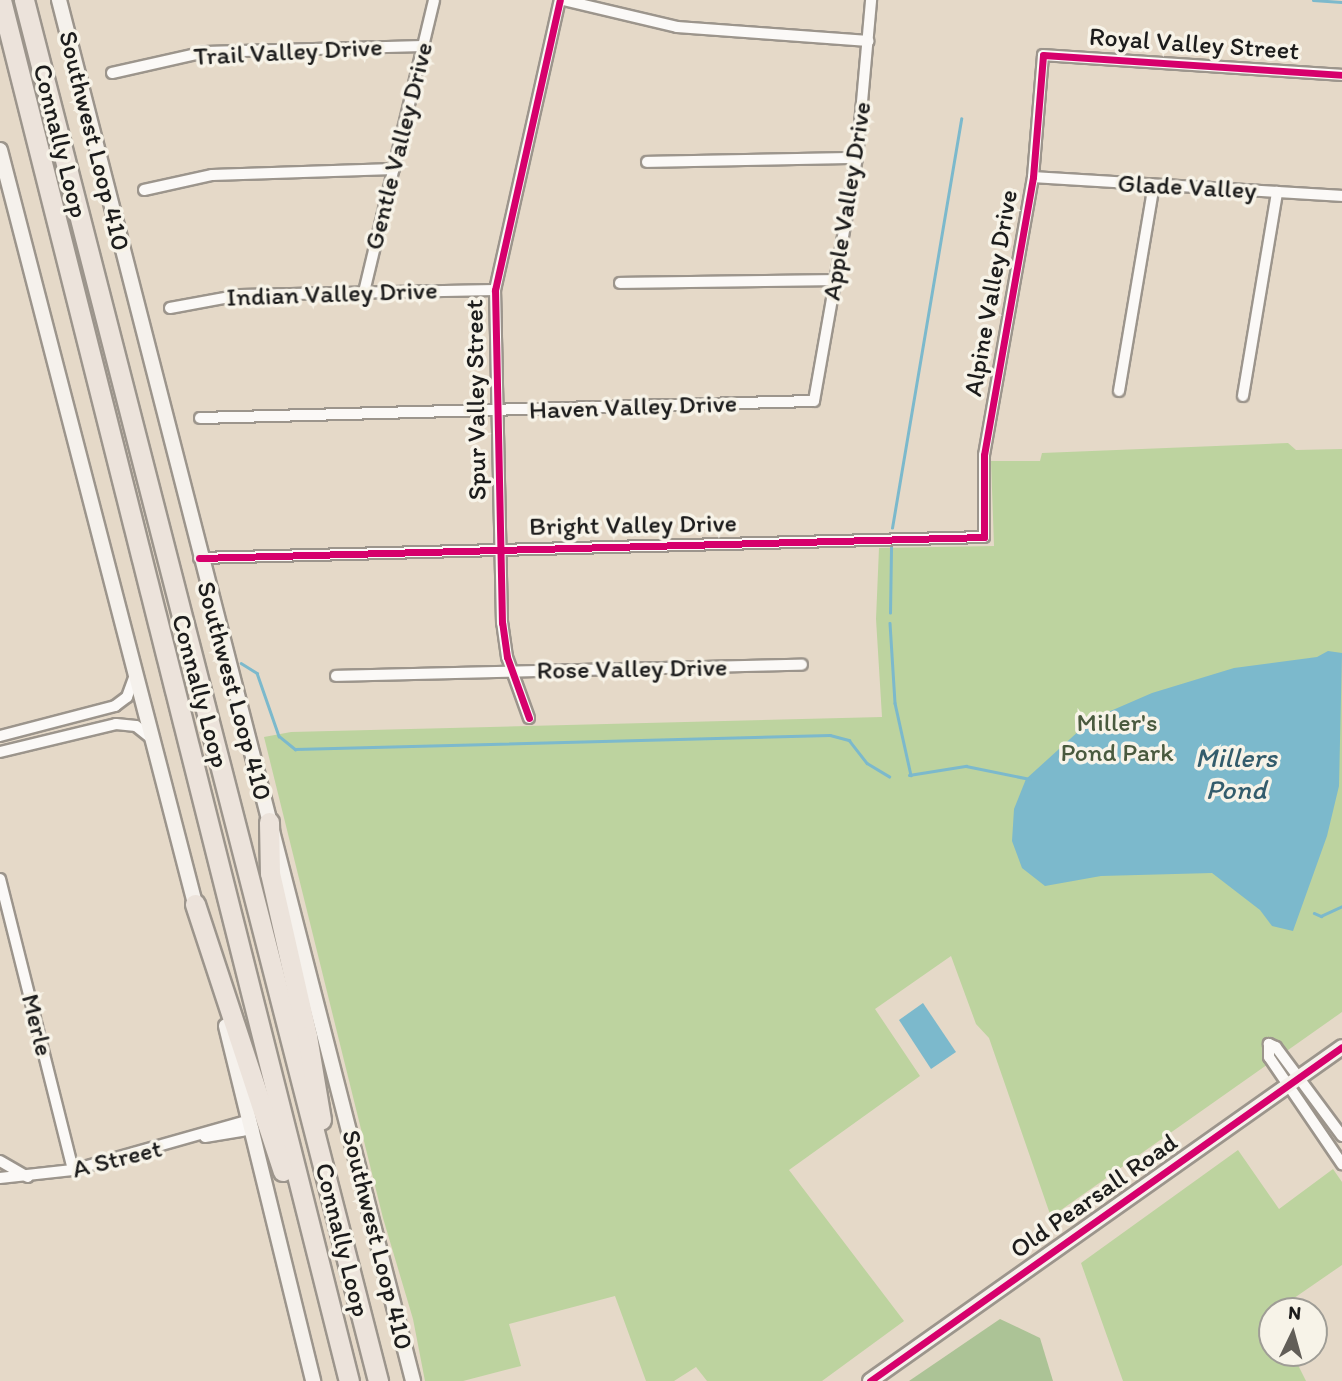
<!DOCTYPE html>
<html>
<head>
<meta charset="utf-8">
<style>
	body { margin:0 }
	#map { position:relative; width:1342px; height:1381px; overflow:hidden; background:#e5d9c8; font-family:Itim,sans-serif }
	div>[style] { position:absolute }
	.green>* { inset:0; background:#bdd39f }
	.forest>* { inset:0; background:#acc396 }
	.water>* { inset:0; background:#7cb9cc }
	.stream>* { height:2.5px; margin:-1.25px; padding:0 1.25px; transform-origin:1.25px; border-radius:1.25px; background:#7cb9cc }
	.roads { filter:drop-shadow(2px 0 #9c958c) drop-shadow(-2px 0 #9c958c) drop-shadow(0 2px #9c958c) drop-shadow(0 -2px #9c958c) }
	.minor>* { height:10px; margin:-5px; padding:0 5px; transform-origin:5px; border-radius:5px; background:#fbf9f7 }
	.secondary>* { height:14px; margin:-7px; padding:0 7px; transform-origin:7px; border-radius:7px; background:#f5f1ec }
	.motorway>* { height:19px; margin:-9.5px; padding:0 9.5px; transform-origin:9.5px; border-radius:9.5px; background:#ece3db }
	.cycleway>* { height:7px; margin:-3.5px; padding:0 3.5px; transform-origin:3.5px; border-radius:3.5px; background:#d6006c }
	span { translate:-50% -50%; white-space:nowrap; text-align:center; line-height:1.15; -webkit-text-stroke:7px #f7f3e8; paint-order:stroke }
	.street-label { font-size:26px; color:#1c1c1c }
	.park-label { font-size:26px; color:#495a3e }
	.water-label { font-size:28px; color:#335c6c; font-style:italic }
	.north { position:absolute; left:1258px; top:1297px; width:70px; height:70px; box-sizing:border-box; background:#f7f3e8; border:2px solid #9f9d96; border-radius:50%; rotate:5deg; font-size:19px; font-weight:700; line-height:28px; text-align:center; color:#1c1c1c }
	.north::after { content:''; display:block; margin:auto; width:24px; height:32px; background:#625e58; clip-path:polygon(50% 0,100% 100%,50% 72%,0 100%) }
</style>
</head>
<body>
<div id="map">
	<div class="green">
		<i style="clip-path:polygon(1288px 443px,1296px 450px,1342px 449px,1342px 1012px,1051px 1217px,989px 1038px,976px 1024px,951px 956px,875px 1009px,920px 1076px,789px 1170px,904px 1321px,822px 1381px,707px 1381px,696px 1367px,674px 1381px,646px 1381px,615px 1296px,509px 1324px,521px 1366px,463px 1381px,425px 1381px,413px 1319px,383px 1218px,264px 737px,291px 732px,882px 717px,876px 619px,879px 548px,994px 546px,991px 461px,1040px 461px,1042px 453px)"></i>
		<i style="clip-path:polygon(1238px 1150px,1279px 1209px,1333px 1169px,1342px 1182px,1342px 1265px,1271px 1314px,1272px 1353px,1292px 1353px,1306px 1381px,1123px 1381px,1081px 1263px)"></i>
	</div>
	<div class="forest">
		<i style="clip-path:polygon(1000px 1319px,1040px 1338px,1053px 1381px,909px 1381px)"></i>
	</div>
	<div class="water">
		<i style="clip-path:polygon(1328px 651px,1342px 653px,1339px 786px,1327px 836px,1293px 931px,1272px 926px,1260px 910px,1212px 873px,1101px 876px,1045px 886px,1022px 868px,1012px 841px,1014px 809px,1026px 779px,1092px 719px,1152px 693px,1234px 668px,1317px 657px)"></i>
		<i style="clip-path:polygon(923px 1003px,956px 1052px,931px 1069px,899px 1020px)"></i>
	</div>
	<div class="stream">
		<i style="left:1313px;top:0;width:29px;rotate:4deg"></i>
		<i style="left:892px;top:528px;width:415px;rotate:-80.4deg"></i>
		<i style="left:890px;top:613px;width:67px;rotate:-89.1deg"></i>
		<i style="left:890px;top:623px;width:80px;rotate:86.4deg"></i>
		<i style="left:895px;top:703px;width:74px;rotate:77.5deg"></i>
		<i style="left:241px;top:663px;width:19px;rotate:32deg"></i>
		<i style="left:257px;top:673px;width:67px;rotate:70.8deg"></i>
		<i style="left:279px;top:736px;width:21px;rotate:39deg"></i>
		<i style="left:295px;top:749px;width:535px;rotate:-1.5deg"></i>
		<i style="left:830px;top:735px;width:20px;rotate:15deg"></i>
		<i style="left:849px;top:740px;width:29px;rotate:52deg"></i>
		<i style="left:867px;top:763px;width:26px;rotate:31deg"></i>
		<i style="left:909px;top:775px;width:58px;rotate:-9deg"></i>
		<i style="left:966px;top:766px;width:65px;rotate:11.5deg"></i>
		<i style="left:1314px;top:913px;width:8px;rotate:23deg"></i>
		<i style="left:1321px;top:916px;width:23px;rotate:-25deg"></i>
	</div>
	<div class="roads">
		<div class="minor">
			<i style="left:563px;top:0;width:117px;rotate:13.3deg"></i>
			<i style="left:677px;top:27px;width:192px;rotate:4.2deg"></i>
			<i style="left:112px;top:73px;width:95px;rotate:-12.7deg"></i>
			<i style="left:205px;top:52px;width:218px;rotate:-1.6deg"></i>
			<i style="left:647px;top:162px;width:210px;rotate:-1.1deg"></i>
			<i style="left:1033px;top:177px;width:310px;rotate:3.5deg"></i>
			<i style="left:144px;top:190px;width:70px;rotate:-12.4deg"></i>
			<i style="left:212px;top:175px;width:182px;rotate:-1.9deg"></i>
			<i style="left:620px;top:283px;width:215px;rotate:-0.8deg"></i>
			<i style="left:364px;top:292px;width:300px;rotate:-76.5deg"></i>
			<i style="left:170px;top:308px;width:71px;rotate:-10.5deg"></i>
			<i style="left:240px;top:295px;width:255px;rotate:-1.1deg"></i>
			<i style="left:1119px;top:391px;width:209px;rotate:-80.4deg"></i>
			<i style="left:1243px;top:396px;width:207px;rotate:-80.5deg"></i>
			<i style="left:200px;top:418px;width:614px;rotate:-1.59deg"></i>
			<i style="left:814px;top:401px;width:247px;rotate:-80deg"></i>
			<i style="left:857px;top:158px;width:159px;rotate:-84.9deg"></i>
			<i style="left:199px;top:558px;width:785px;rotate:-1.53deg"></i>
			<i style="left:984px;top:537px;width:82px;rotate:-90deg"></i>
			<i style="left:984px;top:455px;width:282px;rotate:-80deg"></i>
			<i style="left:1033px;top:177px;width:122px;rotate:-85.3deg"></i>
			<i style="left:1043px;top:55px;width:300px;rotate:3.8deg"></i>
			<i style="left:336px;top:676px;width:466px;rotate:-1.4deg"></i>
			<i style="left:529px;top:718px;width:65px;rotate:-109.8deg"></i>
			<i style="left:507px;top:657px;width:34px;rotate:-98deg"></i>
			<i style="left:502px;top:623px;width:333px;rotate:-91.2deg"></i>
			<i style="left:495px;top:290px;width:297px;rotate:-77.4deg"></i>
			<i style="left:0;top:736px;width:119px;rotate:-14.6deg"></i>
			<i style="left:115px;top:706px;width:15px;rotate:-37deg"></i>
			<i style="left:127px;top:697px;width:20px;rotate:-70deg"></i>
			<i style="left:0;top:752px;width:119px;rotate:-13.6deg"></i>
			<i style="left:116px;top:724px;width:20px;rotate:6deg"></i>
			<i style="left:136px;top:726px;width:21px;rotate:39deg"></i>
			<i style="left:0;top:879px;width:300px;rotate:75.9deg"></i>
			<i style="left:1342px;top:1136px;width:111px;rotate:-126.6deg"></i>
			<i style="left:1276px;top:1047px;width:8px;rotate:-157deg"></i>
			<i style="left:1269px;top:1044px;width:13px;rotate:90deg"></i>
			<i style="left:1269px;top:1057px;width:130px;rotate:55.7deg"></i>
			<i style="left:205px;top:1137px;width:49px;rotate:-9.5deg"></i>
			<i style="left:0;top:1161px;width:32px;rotate:30deg"></i>
			<i style="left:0;top:1178px;width:73px;rotate:-6.3deg"></i>
			<i style="left:73px;top:1170px;width:184px;rotate:-15.8deg"></i>
		</div>
		<div class="secondary">
			<i style="left:59px;top:0;width:1426px;rotate:75.62deg"></i>
			<i style="left:0;top:150px;width:786px;rotate:75.49deg"></i>
			<i style="left:226px;top:1026px;width:366px;rotate:76.2deg"></i>
			<i style="left:870px;top:1381px;width:578px;rotate:-35.28deg"></i>
		</div>
		<div class="motorway">
			<i style="left:1px;top:0;width:1424px;rotate:75.86deg"></i>
			<i style="left:24px;top:0;width:1426px;rotate:75.62deg"></i>
			<i style="left:269px;top:822px;width:51px;rotate:88.9deg"></i>
			<i style="left:270px;top:873px;width:167px;rotate:77.2deg"></i>
			<i style="left:307px;top:1036px;width:85px;rotate:80.5deg"></i>
			<i style="left:195px;top:904px;width:281px;rotate:71.8deg"></i>
		</div>
	</div>
	<div class="cycleway">
		<i style="left:199px;top:558px;width:785px;rotate:-1.53deg"></i>
		<i style="left:984px;top:537px;width:82px;rotate:-90deg"></i>
		<i style="left:984px;top:455px;width:282px;rotate:-80deg"></i>
		<i style="left:1033px;top:177px;width:122px;rotate:-85.3deg"></i>
		<i style="left:1043px;top:55px;width:300px;rotate:3.8deg"></i>
		<i style="left:529px;top:718px;width:65px;rotate:-109.8deg"></i>
		<i style="left:507px;top:657px;width:34px;rotate:-98deg"></i>
		<i style="left:502px;top:623px;width:333px;rotate:-91.2deg"></i>
		<i style="left:495px;top:290px;width:297px;rotate:-77.4deg"></i>
		<i style="left:870px;top:1381px;width:578px;rotate:-35.28deg"></i>
	</div>
	<div class="street-label">
		<span style="left:1194px;top:44px;rotate:4deg">Royal Valley Street</span>
		<span style="left:288px;top:52px;rotate:-3deg">Trail Valley Drive</span>
		<span style="left:60px;top:141px;rotate:76deg">Connally Loop</span>
		<span style="left:94px;top:141px;rotate:76deg">Southwest Loop 410</span>
		<span style="left:399px;top:146px;rotate:-76deg">Gentle Valley Drive</span>
		<span style="left:1187px;top:187px;rotate:3deg">Glade Valley</span>
		<span style="left:847px;top:201px;rotate:-81deg">Apple Valley Drive</span>
		<span style="left:991px;top:293px;rotate:-80deg">Alpine Valley Drive</span>
		<span style="left:332px;top:294px;rotate:-2deg">Indian Valley Drive</span>
		<span style="left:476px;top:400px;rotate:-91deg">Spur Valley Street</span>
		<span style="left:633px;top:407px;rotate:-2deg">Haven Valley Drive</span>
		<span style="left:633px;top:525px;rotate:-1deg">Bright Valley Drive</span>
		<span style="left:632px;top:669px;rotate:-1deg">Rose Valley Drive</span>
		<span style="left:200px;top:691px;rotate:75deg">Connally Loop</span>
		<span style="left:234px;top:691px;rotate:75deg">Southwest Loop 410</span>
		<span style="left:37px;top:1025px;rotate:76deg">Merle</span>
		<span style="left:117px;top:1159px;rotate:-14deg">A Street</span>
		<span style="left:1094px;top:1196px;rotate:-35deg">Old Pearsall Road</span>
		<span style="left:342px;top:1240px;rotate:76deg">Connally Loop</span>
		<span style="left:377px;top:1240px;rotate:76deg">Southwest Loop 410</span>
	</div>
	<div class="park-label">
		<span style="left:1117px;top:738px">Miller's<br>Pond Park</span>
	</div>
	<div class="water-label">
		<span style="left:1236px;top:773px">Millers<br>Pond</span>
	</div>
	<div class="north">N</div>
</div>
</body>
</html>
